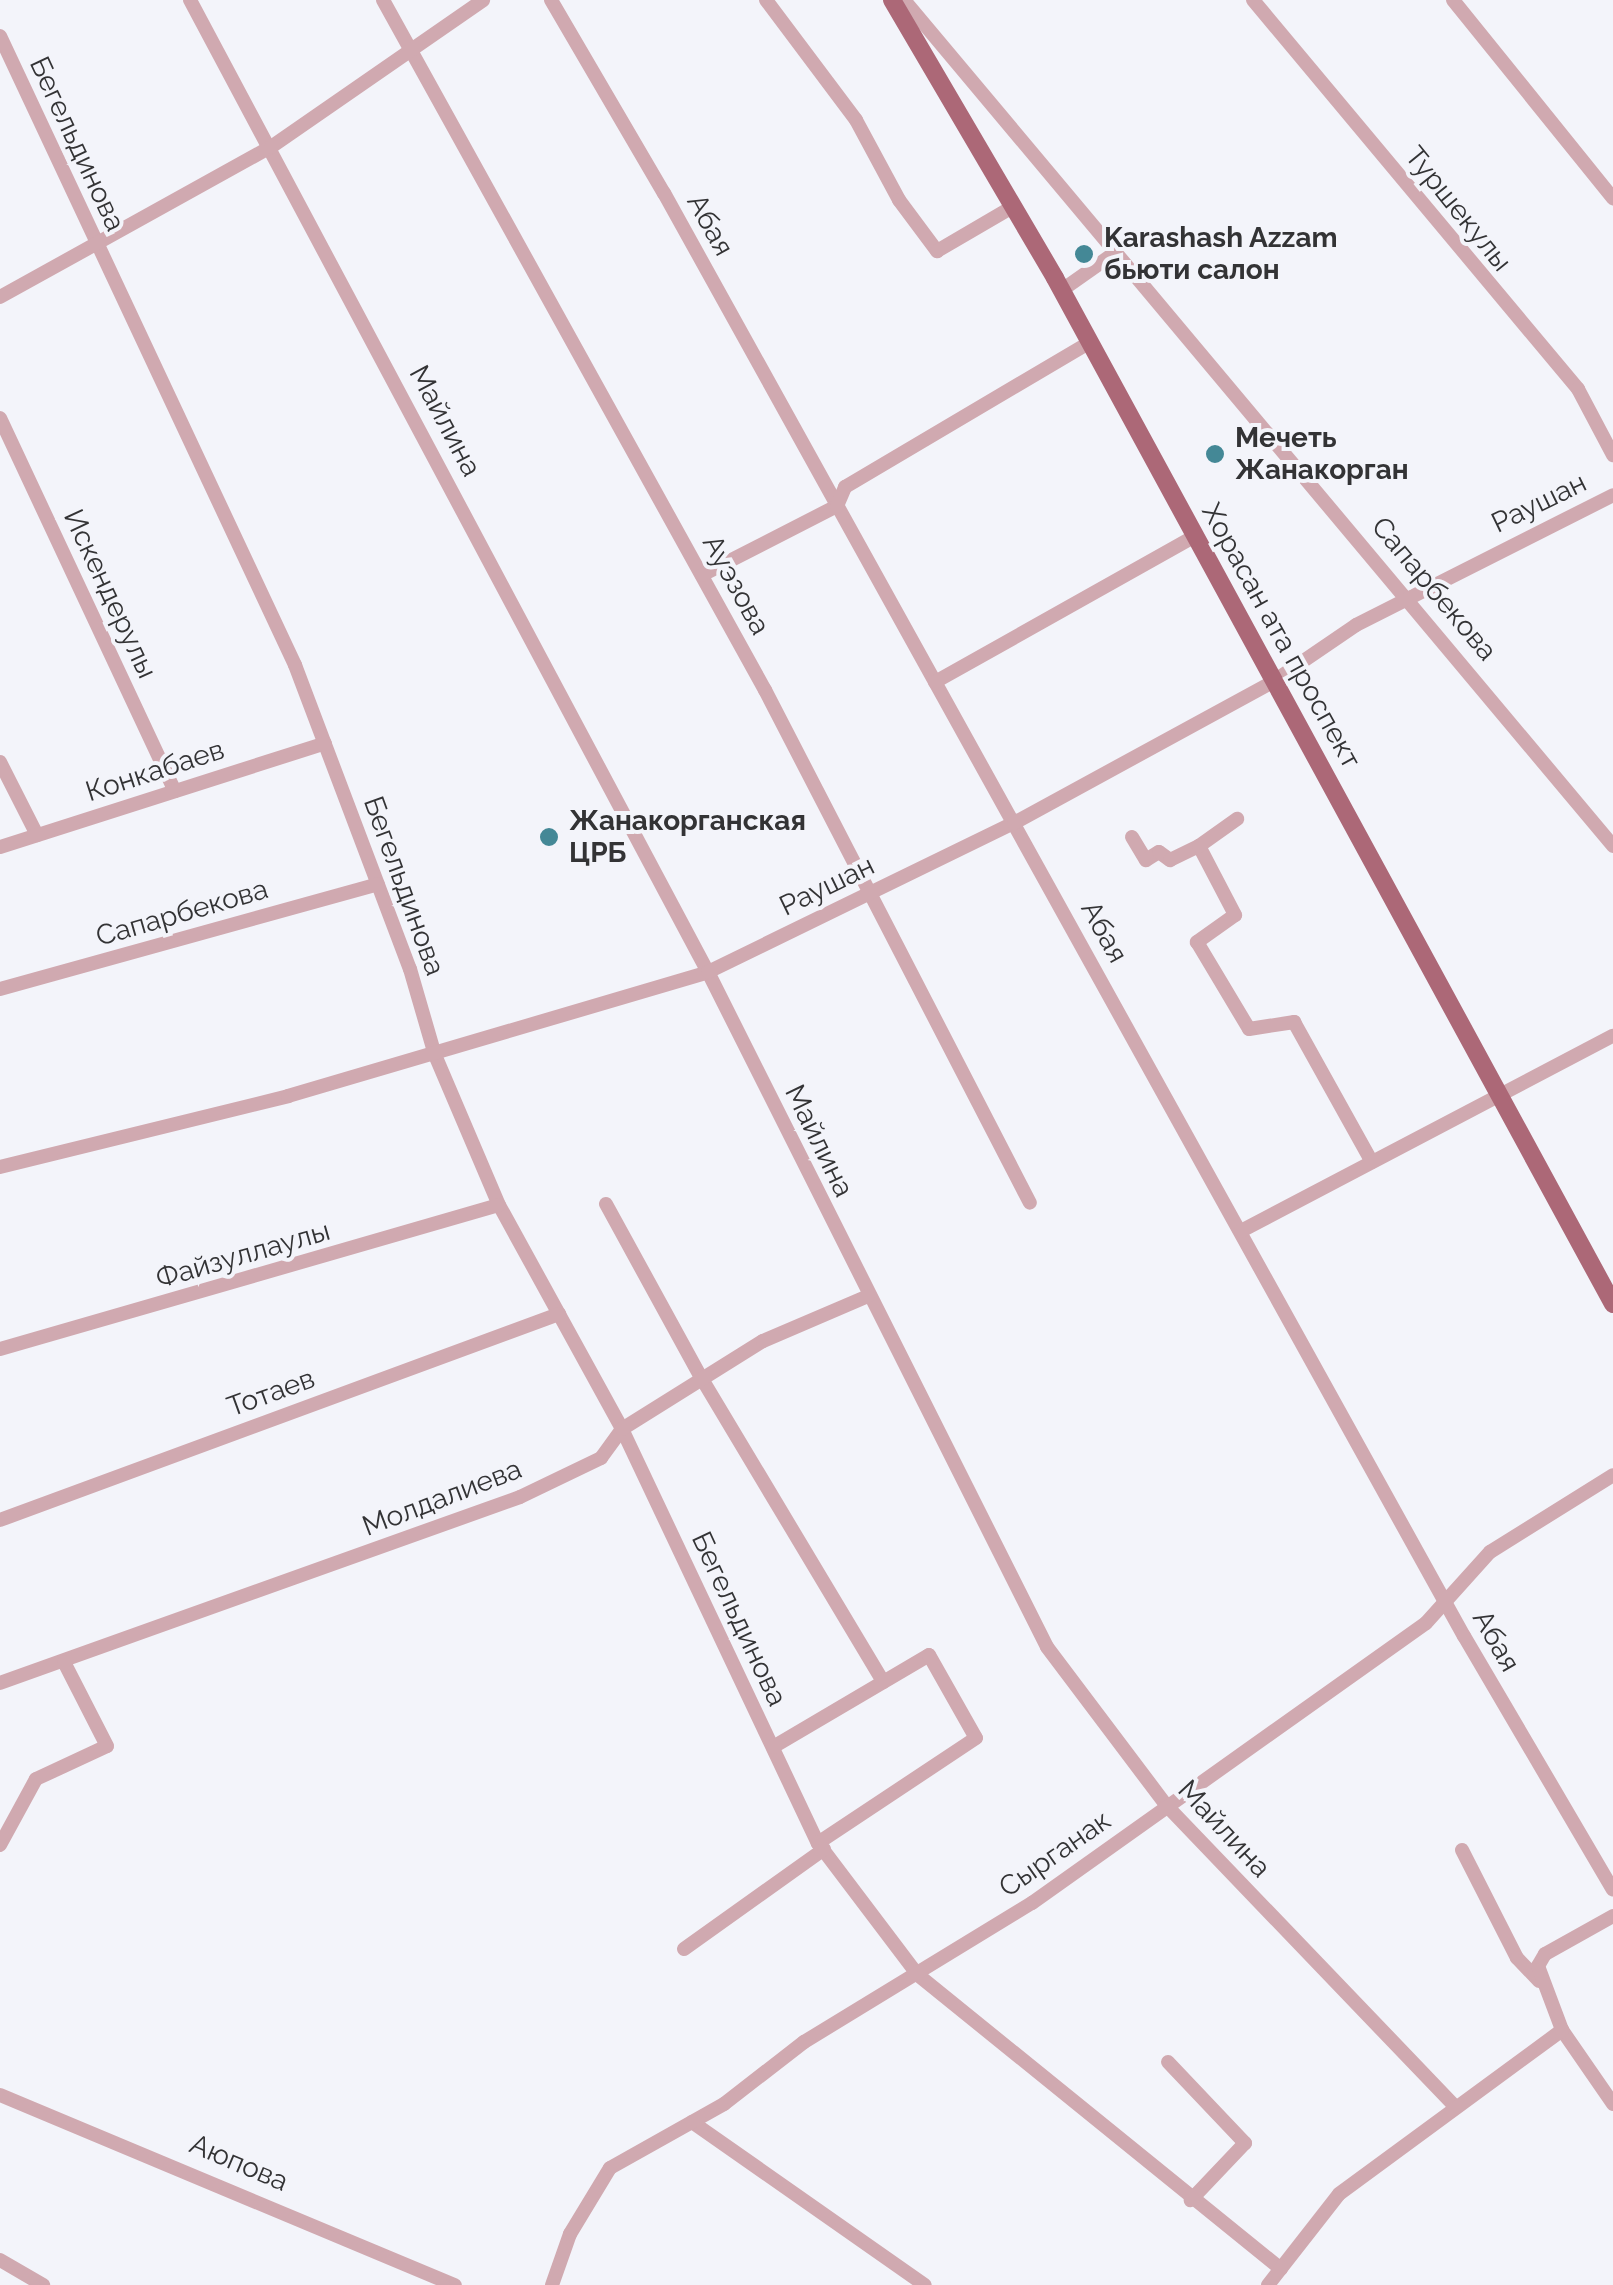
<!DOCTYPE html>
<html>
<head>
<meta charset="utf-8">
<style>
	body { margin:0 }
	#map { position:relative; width:1613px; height:2285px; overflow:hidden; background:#f3f4fa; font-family:Raleway,sans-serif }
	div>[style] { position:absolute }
	.minor>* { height:14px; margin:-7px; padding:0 7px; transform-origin:7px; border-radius:7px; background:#d0a9b0 }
	.major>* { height:18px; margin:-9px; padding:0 9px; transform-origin:9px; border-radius:9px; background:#ac6877 }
	.dots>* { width:28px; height:28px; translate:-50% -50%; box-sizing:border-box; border:5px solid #f3f4fa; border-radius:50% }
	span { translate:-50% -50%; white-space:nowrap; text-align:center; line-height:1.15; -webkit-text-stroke:8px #f3f4fa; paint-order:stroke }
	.street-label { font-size:28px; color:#333335 }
	.poi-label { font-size:28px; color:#333335; font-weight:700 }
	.left { translate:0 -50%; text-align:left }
</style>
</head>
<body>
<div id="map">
	<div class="minor">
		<i style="left:190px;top:0;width:1101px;rotate:61.95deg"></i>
		<i style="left:708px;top:972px;width:755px;rotate:63.33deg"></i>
		<i style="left:1047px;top:1647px;width:198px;rotate:53deg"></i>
		<i style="left:1166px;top:1805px;width:417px;rotate:46.2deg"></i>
		<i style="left:383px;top:0;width:789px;rotate:61.03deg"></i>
		<i style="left:765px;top:690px;width:577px;rotate:62.68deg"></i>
		<i style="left:551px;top:0;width:224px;rotate:59.7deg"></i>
		<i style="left:664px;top:193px;width:1650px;rotate:61deg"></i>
		<i style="left:1464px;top:1636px;width:294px;rotate:59.6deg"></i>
		<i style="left:766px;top:0;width:150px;rotate:53.1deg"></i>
		<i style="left:856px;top:120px;width:91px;rotate:61.7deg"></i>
		<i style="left:899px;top:200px;width:64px;rotate:53.3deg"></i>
		<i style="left:937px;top:251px;width:89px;rotate:-30.3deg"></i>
		<i style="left:904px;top:0;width:1104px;rotate:50.03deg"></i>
		<i style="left:1253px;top:0;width:507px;rotate:50.12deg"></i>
		<i style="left:1578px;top:389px;width:75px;rotate:62.1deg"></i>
		<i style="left:1453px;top:0;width:255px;rotate:51.1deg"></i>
		<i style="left:0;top:36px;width:695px;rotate:64.87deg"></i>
		<i style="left:295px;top:665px;width:325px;rotate:69.3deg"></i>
		<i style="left:410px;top:969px;width:90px;rotate:73.8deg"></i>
		<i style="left:435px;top:1055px;width:163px;rotate:66.9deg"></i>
		<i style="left:499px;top:1205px;width:256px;rotate:61.2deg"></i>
		<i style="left:622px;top:1429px;width:458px;rotate:64.7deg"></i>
		<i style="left:818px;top:1843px;width:166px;rotate:52.9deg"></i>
		<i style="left:918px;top:1975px;width:467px;rotate:39deg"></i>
		<i style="left:1062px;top:290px;width:66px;rotate:-35.1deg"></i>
		<i style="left:0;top:297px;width:310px;rotate:-29deg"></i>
		<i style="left:271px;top:147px;width:258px;rotate:-34.7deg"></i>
		<i style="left:0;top:418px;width:412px;rotate:64.9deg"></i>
		<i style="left:702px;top:575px;width:152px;rotate:-27.1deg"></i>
		<i style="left:837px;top:506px;width:21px;rotate:-67deg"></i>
		<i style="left:845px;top:487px;width:285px;rotate:-30.6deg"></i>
		<i style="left:935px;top:682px;width:298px;rotate:-29.3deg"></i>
		<i style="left:0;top:762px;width:82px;rotate:63.1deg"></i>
		<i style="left:1132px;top:837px;width:27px;rotate:59deg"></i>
		<i style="left:1146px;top:860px;width:15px;rotate:-32deg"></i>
		<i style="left:1159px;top:852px;width:14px;rotate:36deg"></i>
		<i style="left:1170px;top:860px;width:32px;rotate:-26deg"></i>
		<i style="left:1199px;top:846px;width:78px;rotate:62.4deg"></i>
		<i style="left:1235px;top:915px;width:47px;rotate:144.6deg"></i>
		<i style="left:1197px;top:942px;width:101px;rotate:59.1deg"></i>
		<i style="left:1249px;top:1029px;width:46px;rotate:-8.8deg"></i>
		<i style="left:1294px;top:1022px;width:160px;rotate:60.9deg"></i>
		<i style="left:1199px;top:846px;width:47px;rotate:-35.4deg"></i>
		<i style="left:0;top:847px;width:341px;rotate:-17.7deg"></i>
		<i style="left:0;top:989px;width:392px;rotate:-15.5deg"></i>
		<i style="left:0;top:1167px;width:297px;rotate:-13.8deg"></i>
		<i style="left:288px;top:1096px;width:438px;rotate:-16.4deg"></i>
		<i style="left:708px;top:972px;width:340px;rotate:-26deg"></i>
		<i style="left:1014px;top:823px;width:296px;rotate:-28.6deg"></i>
		<i style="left:1274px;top:681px;width:99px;rotate:-34.3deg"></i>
		<i style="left:1356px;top:625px;width:288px;rotate:-26.8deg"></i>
		<i style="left:606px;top:1204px;width:200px;rotate:61.3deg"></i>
		<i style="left:702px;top:1379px;width:353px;rotate:59.1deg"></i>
		<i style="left:1241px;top:1231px;width:420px;rotate:-27.7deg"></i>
		<i style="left:0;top:1349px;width:519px;rotate:-16.1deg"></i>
		<i style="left:0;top:1520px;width:596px;rotate:-20.23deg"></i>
		<i style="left:0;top:1683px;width:552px;rotate:-19.68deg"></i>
		<i style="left:520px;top:1497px;width:90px;rotate:-25.7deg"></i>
		<i style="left:601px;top:1458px;width:36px;rotate:-54deg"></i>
		<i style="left:622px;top:1429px;width:166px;rotate:-32deg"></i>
		<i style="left:763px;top:1341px;width:114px;rotate:-23.2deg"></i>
		<i style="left:773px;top:1747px;width:181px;rotate:-30.5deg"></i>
		<i style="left:929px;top:1655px;width:95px;rotate:60.5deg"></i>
		<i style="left:976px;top:1738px;width:190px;rotate:146.4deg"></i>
		<i style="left:0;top:1845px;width:75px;rotate:-61.4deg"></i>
		<i style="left:36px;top:1779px;width:78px;rotate:-24.9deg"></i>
		<i style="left:107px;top:1746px;width:94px;rotate:-117.1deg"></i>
		<i style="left:1462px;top:1850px;width:121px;rotate:63deg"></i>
		<i style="left:1517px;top:1958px;width:32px;rotate:46deg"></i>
		<i style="left:1613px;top:1916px;width:78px;rotate:150.8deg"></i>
		<i style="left:1545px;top:1954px;width:14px;rotate:120deg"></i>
		<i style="left:1538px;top:1966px;width:68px;rotate:69.4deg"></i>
		<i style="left:1562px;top:2030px;width:90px;rotate:55.4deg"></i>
		<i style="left:684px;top:1949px;width:172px;rotate:-35.5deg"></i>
		<i style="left:1168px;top:2062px;width:112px;rotate:46.5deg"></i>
		<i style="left:1245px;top:2143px;width:79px;rotate:133.5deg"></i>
		<i style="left:0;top:2095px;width:493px;rotate:22.7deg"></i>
		<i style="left:692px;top:2122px;width:284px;rotate:35deg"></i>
		<i style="left:0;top:2260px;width:50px;rotate:30.2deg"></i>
		<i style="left:552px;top:2285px;width:54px;rotate:-70.6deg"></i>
		<i style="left:570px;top:2234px;width:77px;rotate:-58.8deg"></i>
		<i style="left:610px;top:2168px;width:131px;rotate:-29.3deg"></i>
		<i style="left:724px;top:2104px;width:101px;rotate:-37.8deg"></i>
		<i style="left:804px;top:2042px;width:267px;rotate:-31.4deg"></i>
		<i style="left:1032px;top:1903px;width:483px;rotate:-35.4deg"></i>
		<i style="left:1426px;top:1623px;width:96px;rotate:-48deg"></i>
		<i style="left:1490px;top:1552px;width:145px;rotate:-32deg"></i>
		<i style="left:1268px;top:2285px;width:115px;rotate:-52deg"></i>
		<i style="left:1339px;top:2194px;width:277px;rotate:-36.3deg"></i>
	</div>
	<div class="major">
		<i style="left:892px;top:0;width:322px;rotate:59.6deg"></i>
		<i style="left:1055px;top:278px;width:1168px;rotate:61.46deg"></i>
	</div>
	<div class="dots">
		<i style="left:1084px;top:254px;background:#448896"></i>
		<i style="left:1215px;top:454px;background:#448896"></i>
		<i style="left:549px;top:837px;background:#448896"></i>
	</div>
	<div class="street-label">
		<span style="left:77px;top:144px;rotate:65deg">Бегельдинова</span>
		<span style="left:1458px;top:209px;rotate:51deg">Туршекулы</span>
		<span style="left:710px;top:225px;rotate:61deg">Абая</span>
		<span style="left:445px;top:421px;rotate:62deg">Майлина</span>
		<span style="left:1539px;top:503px;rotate:-26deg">Раушан</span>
		<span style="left:736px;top:585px;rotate:61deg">Ауэзова</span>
		<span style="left:1434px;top:589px;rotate:50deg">Сапарбекова</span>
		<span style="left:110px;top:594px;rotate:65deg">Искендерулы</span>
		<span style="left:1281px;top:636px;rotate:61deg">Хорасан ата проспект</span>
		<span style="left:155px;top:771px;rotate:-18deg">Конкабаев</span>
		<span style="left:404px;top:886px;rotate:70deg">Бегельдинова</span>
		<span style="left:827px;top:886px;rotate:-26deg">Раушан</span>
		<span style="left:182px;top:913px;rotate:-16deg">Сапарбекова</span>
		<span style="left:1104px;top:932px;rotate:61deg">Абая</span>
		<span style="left:819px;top:1141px;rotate:64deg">Майлина</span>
		<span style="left:243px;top:1255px;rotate:-16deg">Файзуллаулы</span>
		<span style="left:271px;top:1393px;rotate:-20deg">Тотаев</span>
		<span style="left:442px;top:1498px;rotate:-21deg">Молдалиева</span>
		<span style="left:739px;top:1619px;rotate:65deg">Бегельдинова</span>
		<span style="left:1496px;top:1641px;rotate:60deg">Абая</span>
		<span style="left:1224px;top:1829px;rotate:47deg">Майлина</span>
		<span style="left:1055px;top:1854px;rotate:-35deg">Сырганак</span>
		<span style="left:239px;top:2163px;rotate:23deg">Аюпова</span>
	</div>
	<div class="poi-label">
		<span class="left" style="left:1104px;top:254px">Karashash Azzam<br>бьюти салон</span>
		<span class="left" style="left:1235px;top:454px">Мечеть<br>Жанакорган</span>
		<span class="left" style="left:569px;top:837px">Жанакорганская<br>ЦРБ</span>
	</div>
</div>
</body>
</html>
